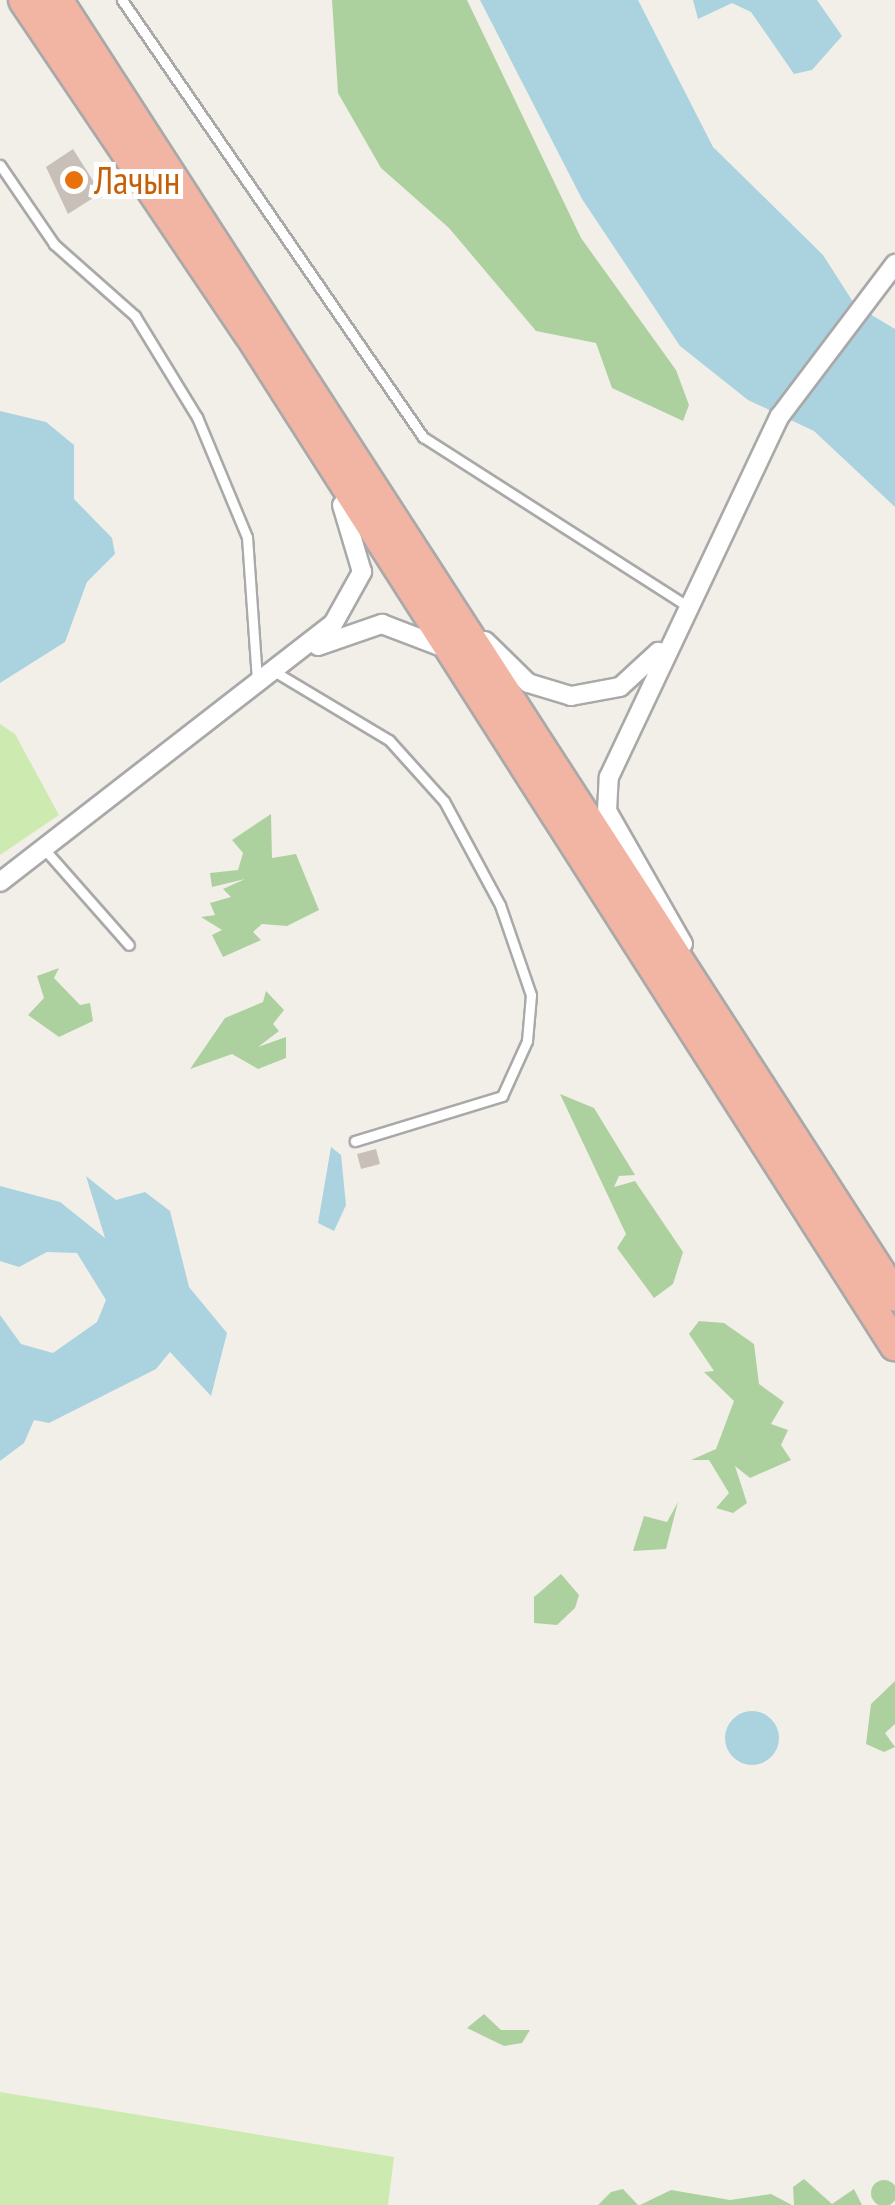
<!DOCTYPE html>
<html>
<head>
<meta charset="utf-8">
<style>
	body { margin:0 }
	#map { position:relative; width:895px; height:2205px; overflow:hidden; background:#f2efe9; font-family:"PT Sans Narrow",sans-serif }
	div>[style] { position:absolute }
	.grass>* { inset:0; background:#cdebb0 }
	.forest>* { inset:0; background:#add19e }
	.round { border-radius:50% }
	.water>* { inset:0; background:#aad3df }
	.building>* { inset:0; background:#c7bfb8 }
	.roads { filter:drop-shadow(2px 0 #a9a9a9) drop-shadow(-2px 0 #a9a9a9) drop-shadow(0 2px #a9a9a9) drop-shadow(0 -2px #a9a9a9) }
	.service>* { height:9px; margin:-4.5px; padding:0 4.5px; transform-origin:4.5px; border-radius:4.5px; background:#fff }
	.minor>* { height:18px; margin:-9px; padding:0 9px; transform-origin:9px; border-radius:9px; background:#fff }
	.trunk>* { height:30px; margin:-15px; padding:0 15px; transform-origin:15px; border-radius:15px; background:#f2b4a3 }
	.dots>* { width:28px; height:28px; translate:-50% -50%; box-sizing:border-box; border:5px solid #fff; border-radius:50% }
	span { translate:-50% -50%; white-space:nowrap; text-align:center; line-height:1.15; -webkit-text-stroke:10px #fff; paint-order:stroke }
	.food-label { font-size:38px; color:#c56008 }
	.left { translate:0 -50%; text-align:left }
</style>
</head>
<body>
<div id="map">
	<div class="grass">
		<i style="clip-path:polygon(0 724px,15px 734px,59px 815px,0 855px)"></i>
		<i style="clip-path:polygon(0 2092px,394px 2157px,388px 2205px,0 2205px)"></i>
	</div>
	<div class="forest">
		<i style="clip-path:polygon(332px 0,467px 0,581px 238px,676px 370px,689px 405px,683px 421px,612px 388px,596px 343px,536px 331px,449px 228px,381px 168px,338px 93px)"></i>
		<i style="clip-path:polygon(271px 814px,272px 858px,296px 854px,319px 910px,287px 926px,262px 924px,253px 932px,261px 940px,223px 957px,212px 935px,222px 930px,201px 917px,215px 915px,210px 903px,231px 897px,223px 889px,245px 879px,212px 887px,210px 873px,238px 870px,243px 853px,232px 840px)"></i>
		<i style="clip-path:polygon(59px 968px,54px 978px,80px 1005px,90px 1003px,93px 1021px,59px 1037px,28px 1015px,44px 998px,37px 976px)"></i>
		<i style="clip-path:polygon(266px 991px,284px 1010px,273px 1024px,279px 1031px,258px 1047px,286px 1037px,286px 1058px,258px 1069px,232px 1054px,190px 1069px,225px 1018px,263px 1002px)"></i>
		<i style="clip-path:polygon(560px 1094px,594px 1108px,635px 1175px,619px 1176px,614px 1187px,635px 1181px,683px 1252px,673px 1284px,654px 1298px,617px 1248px,626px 1234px)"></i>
		<i style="clip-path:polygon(699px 1321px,724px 1323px,754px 1344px,759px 1384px,784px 1402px,771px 1424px,788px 1430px,781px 1445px,791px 1460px,750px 1478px,735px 1466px,747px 1503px,733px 1513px,716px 1508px,729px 1493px,709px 1460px,691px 1460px,716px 1449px,734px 1401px,704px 1372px,714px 1371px,689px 1334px)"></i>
		<i style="clip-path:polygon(678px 1502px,666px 1549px,633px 1551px,644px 1516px,667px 1522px)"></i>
		<i style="clip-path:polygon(561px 1574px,579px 1595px,575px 1608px,557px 1625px,534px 1623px,534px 1597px)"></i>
		<i style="clip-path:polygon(895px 1681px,895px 1724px,885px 1733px,895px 1747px,884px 1752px,866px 1744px,871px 1704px)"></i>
		<i style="clip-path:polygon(484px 2014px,501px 2030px,530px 2030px,522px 2043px,504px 2046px,467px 2028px)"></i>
		<i style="clip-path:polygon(804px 2179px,832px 2204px,854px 2189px,862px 2205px,794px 2205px,793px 2187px)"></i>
		<i class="round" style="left:871px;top:2180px;width:26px;height:26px"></i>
		<i style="clip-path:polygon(623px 2189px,638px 2205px,598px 2205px,611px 2192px)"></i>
		<i style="clip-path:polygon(671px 2190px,730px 2200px,771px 2194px,792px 2205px,640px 2205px)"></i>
	</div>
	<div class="water">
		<i style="clip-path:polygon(480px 0,638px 0,713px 147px,823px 255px,855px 305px,895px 329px,895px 507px,814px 431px,748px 400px,680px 346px,582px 199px)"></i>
		<i style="clip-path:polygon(693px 0,817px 0,842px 36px,812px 70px,794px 74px,751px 12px,732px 3px,698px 19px)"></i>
		<i style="clip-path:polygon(0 411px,46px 422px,74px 445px,74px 499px,112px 538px,115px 554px,87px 582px,65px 642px,0 683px)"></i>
		<i style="clip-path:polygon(331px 1147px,341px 1155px,346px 1205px,334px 1231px,318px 1223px)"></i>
		<i style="clip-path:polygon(86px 1176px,116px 1200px,145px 1192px,170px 1211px,189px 1287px,227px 1333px,211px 1396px,170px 1352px,156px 1369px,49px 1423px,34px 1420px,24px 1443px,0 1461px,0 1315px,21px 1344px,53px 1353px,97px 1322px,106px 1300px,77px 1253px,47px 1252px,19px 1267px,0 1261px,0 1186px,60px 1202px,105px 1238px)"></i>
		<i class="round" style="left:725px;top:1711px;width:54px;height:54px"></i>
	</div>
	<div class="building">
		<i style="clip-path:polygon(73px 149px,101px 193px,68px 214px,46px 167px)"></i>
		<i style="clip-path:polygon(376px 1149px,380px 1164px,361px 1169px,357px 1154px)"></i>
	</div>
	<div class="roads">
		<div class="service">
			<i style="left:122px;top:0;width:531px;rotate:55.44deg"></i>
			<i style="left:423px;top:437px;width:316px;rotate:32.6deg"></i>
			<i style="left:0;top:165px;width:96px;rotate:55.6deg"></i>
			<i style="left:54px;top:244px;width:108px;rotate:41.6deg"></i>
			<i style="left:135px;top:316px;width:119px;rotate:58.5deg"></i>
			<i style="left:197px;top:417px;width:130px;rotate:67.4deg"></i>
			<i style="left:247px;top:537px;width:143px;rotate:86deg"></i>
			<i style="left:277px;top:673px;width:131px;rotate:30.9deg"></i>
			<i style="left:389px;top:740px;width:82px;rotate:48deg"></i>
			<i style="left:444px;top:801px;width:118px;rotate:61.7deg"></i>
			<i style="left:500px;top:905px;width:95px;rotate:71deg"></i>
			<i style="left:531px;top:995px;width:46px;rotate:95deg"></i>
			<i style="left:527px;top:1041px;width:60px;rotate:114.4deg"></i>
			<i style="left:502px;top:1096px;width:154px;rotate:163deg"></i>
			<i style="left:46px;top:851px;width:125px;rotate:48.6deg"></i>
		</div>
		<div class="minor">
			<i style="left:485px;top:641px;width:60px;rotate:44.3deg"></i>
			<i style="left:528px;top:683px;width:45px;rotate:16.8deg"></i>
			<i style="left:571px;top:696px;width:50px;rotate:-10.4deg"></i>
			<i style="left:620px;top:687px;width:52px;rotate:-42.6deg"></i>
			<i style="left:318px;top:646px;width:68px;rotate:-19deg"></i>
			<i style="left:382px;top:624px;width:64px;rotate:21deg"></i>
			<i style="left:0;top:882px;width:421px;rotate:-37.8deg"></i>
			<i style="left:333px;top:624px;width:60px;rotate:-60.9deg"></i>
			<i style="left:362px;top:572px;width:70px;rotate:-106.6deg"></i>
			<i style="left:683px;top:944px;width:153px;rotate:-119.7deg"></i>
			<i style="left:607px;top:811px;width:34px;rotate:-87deg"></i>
			<i style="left:609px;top:777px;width:399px;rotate:-64.7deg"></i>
			<i style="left:780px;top:416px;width:191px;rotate:-52.9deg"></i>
		</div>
		<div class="trunk">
			<i style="left:24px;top:0;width:402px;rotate:56deg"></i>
			<i style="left:249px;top:333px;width:1201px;rotate:57.45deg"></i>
			<i style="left:57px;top:0;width:1543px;rotate:57.11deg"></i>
		</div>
	</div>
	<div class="dots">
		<i style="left:74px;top:180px;background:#e8710a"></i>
	</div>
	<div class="food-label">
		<span class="left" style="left:94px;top:180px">Лачын</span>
	</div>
</div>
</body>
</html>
